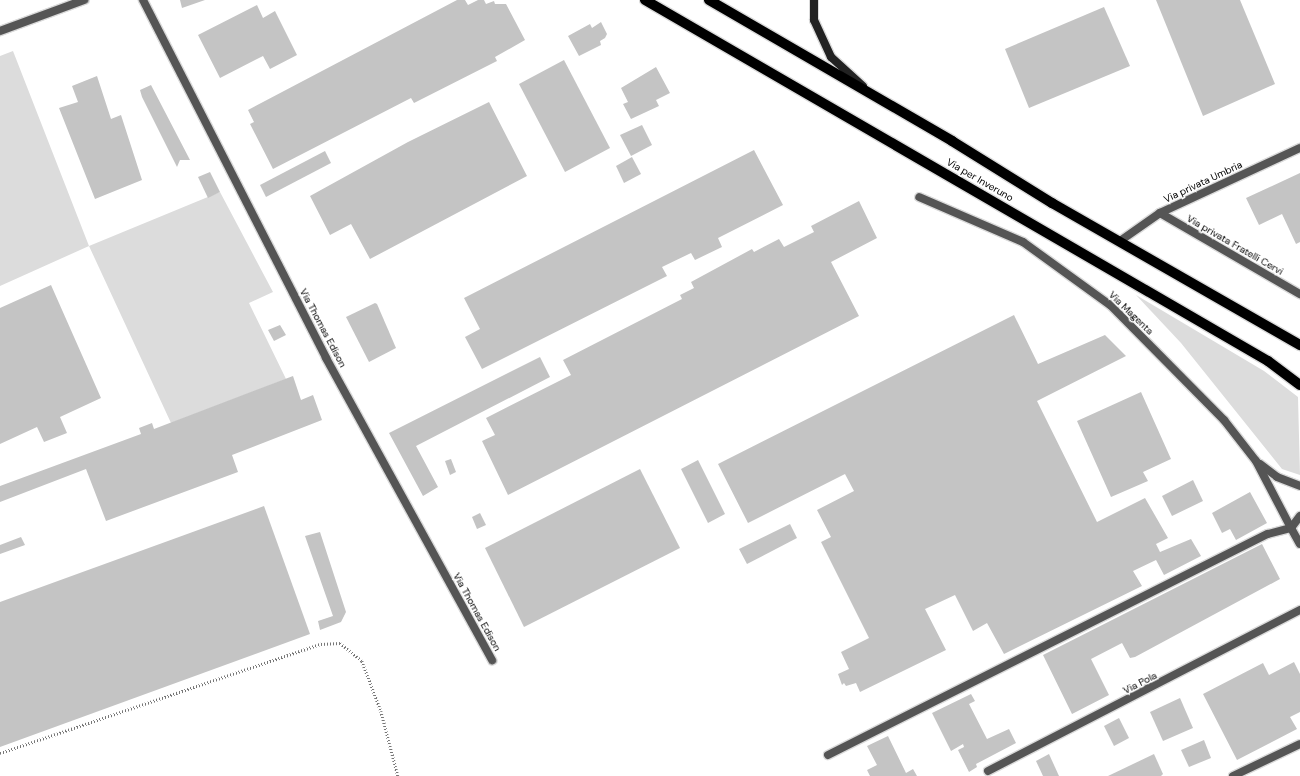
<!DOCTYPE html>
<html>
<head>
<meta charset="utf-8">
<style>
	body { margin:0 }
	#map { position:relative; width:1300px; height:776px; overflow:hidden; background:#fff; font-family:"DM Sans",sans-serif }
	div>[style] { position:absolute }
	.green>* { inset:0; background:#dcdcdc }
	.building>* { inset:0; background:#c4c4c4 }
	.path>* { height:2.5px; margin-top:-1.25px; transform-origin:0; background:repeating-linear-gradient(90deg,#777 0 1px,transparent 0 3px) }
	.roads { filter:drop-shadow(1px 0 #dbdbdb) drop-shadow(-1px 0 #dbdbdb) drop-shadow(0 1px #dbdbdb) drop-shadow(0 -1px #dbdbdb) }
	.lane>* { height:8px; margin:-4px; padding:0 4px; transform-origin:4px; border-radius:4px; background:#555 }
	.street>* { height:8px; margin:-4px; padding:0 4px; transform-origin:4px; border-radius:4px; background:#555 }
	.secondary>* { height:8px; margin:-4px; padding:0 4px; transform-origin:4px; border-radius:4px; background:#222 }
	.primary>* { height:10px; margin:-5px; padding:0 5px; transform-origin:5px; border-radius:5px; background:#000 }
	span { translate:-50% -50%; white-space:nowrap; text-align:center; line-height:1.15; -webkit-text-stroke:3px #fff; paint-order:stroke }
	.street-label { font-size:10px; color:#000 }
</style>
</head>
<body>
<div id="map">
	<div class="green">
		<i style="clip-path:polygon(13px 51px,89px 246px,220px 192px,273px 292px,249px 303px,286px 379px,171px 423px,89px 246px,0 286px,0 56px)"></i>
		<i style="clip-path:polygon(1136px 295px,1264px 371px,1298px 397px,1300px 475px,1282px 469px,1181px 343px)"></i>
	</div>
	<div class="building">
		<i style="clip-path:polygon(180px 0,205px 0,182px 8px)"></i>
		<i style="clip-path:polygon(457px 0,465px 0,468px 5px,478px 0,484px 0,486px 4px,494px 1px,495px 4px,506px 4px,525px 40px,495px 57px,497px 61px,414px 103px,411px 98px,273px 169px,250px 124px,254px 122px,248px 110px)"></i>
		<i style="clip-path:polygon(1156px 0,1240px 0,1275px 84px,1203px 116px)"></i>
		<i style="clip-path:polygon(257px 5px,263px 18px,275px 11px,297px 55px,270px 69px,263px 56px,220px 78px,198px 35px)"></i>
		<i style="clip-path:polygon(1104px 7px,1130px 66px,1029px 108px,1005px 49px)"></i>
		<i style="clip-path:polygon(601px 22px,607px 34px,605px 38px,600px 41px,601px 45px,579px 56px,568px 36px,590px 24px,592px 28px)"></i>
		<i style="clip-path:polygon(564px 60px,610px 148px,565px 172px,519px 84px)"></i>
		<i style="clip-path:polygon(656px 67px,670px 93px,656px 100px,659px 106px,631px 119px,623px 104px,628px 102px,621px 88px)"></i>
		<i style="clip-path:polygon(97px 76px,111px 119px,121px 115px,142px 180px,95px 199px,59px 108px,78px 102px,72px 86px)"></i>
		<i style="clip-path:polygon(151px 85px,190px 160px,180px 160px,177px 167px,142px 97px,140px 90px)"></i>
		<i style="clip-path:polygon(489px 102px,527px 176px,370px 259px,351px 224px,330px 235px,310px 196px,408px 142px)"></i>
		<i style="clip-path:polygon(642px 125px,652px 145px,631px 156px,620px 135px)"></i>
		<i style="clip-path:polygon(754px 150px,783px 205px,718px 238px,722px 247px,695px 260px,691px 253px,662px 267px,667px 276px,482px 369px,465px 337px,480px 329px,464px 298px)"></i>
		<i style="clip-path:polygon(325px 151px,331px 163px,266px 197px,260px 185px)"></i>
		<i style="clip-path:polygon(632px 157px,641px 174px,624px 183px,616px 166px)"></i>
		<i style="clip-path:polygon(210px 172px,220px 192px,208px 198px,198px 177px)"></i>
		<i style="clip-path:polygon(1300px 173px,1300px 242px,1296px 244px,1282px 214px,1259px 225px,1246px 198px)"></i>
		<i style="clip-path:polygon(859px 201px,877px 238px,831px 262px,859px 316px,508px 495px,482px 441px,495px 435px,486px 418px,571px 375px,563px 360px,682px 299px,680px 295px,694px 288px,691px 282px,752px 249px,754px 252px,779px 239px,784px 247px,814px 232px,811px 226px)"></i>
		<i style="clip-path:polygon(51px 285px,101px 398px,60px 417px,67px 433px,44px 442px,37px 427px,0 444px,0 308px)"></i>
		<i style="clip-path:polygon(375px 303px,377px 304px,396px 348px,369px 362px,346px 317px)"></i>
		<i style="clip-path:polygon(1014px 315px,1038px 364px,1105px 335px,1126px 356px,1037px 401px,1097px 522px,1145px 498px,1168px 538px,1156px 544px,1160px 552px,1191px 539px,1201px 556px,1164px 575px,1156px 560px,1133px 571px,1142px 586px,1004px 654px,987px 623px,973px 631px,955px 595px,925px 609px,946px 650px,860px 692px,856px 683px,846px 686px,844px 683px,842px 685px,838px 674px,849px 669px,841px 652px,869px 638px,821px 542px,831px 537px,817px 510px,854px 491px,845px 474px,748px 523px,718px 464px)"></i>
		<i style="clip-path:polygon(280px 325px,286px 335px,274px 341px,268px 330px)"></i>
		<i style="clip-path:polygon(540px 357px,550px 377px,416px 446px,438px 487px,423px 496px,389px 433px)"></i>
		<i style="clip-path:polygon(293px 376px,301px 400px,313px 395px,322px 420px,232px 455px,238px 472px,106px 521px,86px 469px,0 502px,0 486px,141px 434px,139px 428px,152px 423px,154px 429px)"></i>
		<i style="clip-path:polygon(1141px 392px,1171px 459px,1143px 472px,1148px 481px,1111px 497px,1077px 421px)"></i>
		<i style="clip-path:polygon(451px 459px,456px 472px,450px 475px,445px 461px)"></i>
		<i style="clip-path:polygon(698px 460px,725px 514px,708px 523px,681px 469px)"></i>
		<i style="clip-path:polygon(640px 469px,680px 548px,524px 627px,485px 548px)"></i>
		<i style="clip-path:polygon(1193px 480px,1203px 501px,1172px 516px,1162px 496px)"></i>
		<i style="clip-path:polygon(1250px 492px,1267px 523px,1236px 540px,1230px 529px,1222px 533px,1212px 513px)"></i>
		<i style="clip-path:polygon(264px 506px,310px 634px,0 747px,0 602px)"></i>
		<i style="clip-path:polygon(480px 513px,486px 525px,477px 529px,472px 517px)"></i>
		<i style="clip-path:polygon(790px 524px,797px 538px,747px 564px,739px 549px)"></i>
		<i style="clip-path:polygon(320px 532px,346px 612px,341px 622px,320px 630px,318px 621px,333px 616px,305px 536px)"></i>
		<i style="clip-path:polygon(21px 537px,25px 545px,0 554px,0 545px)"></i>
		<i style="clip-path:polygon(1262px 544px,1280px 579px,1135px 657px,1130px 658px,1122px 643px,1091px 659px,1109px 695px,1072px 714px,1043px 655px)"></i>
		<i style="clip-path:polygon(1294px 662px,1300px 674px,1300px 712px,1290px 717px,1297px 729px,1237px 760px,1203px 694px,1263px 663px,1269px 675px)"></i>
		<i style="clip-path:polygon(971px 694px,975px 701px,969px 704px,987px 739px,1009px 729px,1016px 743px,976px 764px,977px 767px,969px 772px,958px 750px,964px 747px,963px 744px,951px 751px,932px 713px)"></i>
		<i style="clip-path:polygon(1180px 698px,1193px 728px,1163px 741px,1150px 712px)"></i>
		<i style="clip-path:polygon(1119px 718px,1129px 738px,1114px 746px,1104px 726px)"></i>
		<i style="clip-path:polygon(888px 736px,906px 773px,913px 769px,917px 776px,870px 776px,867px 770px,877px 765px,867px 746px)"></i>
		<i style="clip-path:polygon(1204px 740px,1211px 758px,1189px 767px,1181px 750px)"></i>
		<i style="clip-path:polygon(1049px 754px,1059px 776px,1043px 776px,1036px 761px)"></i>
		<i style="clip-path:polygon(1154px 754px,1163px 774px,1161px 776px,1108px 776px)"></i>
	</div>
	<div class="path">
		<i style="left:0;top:753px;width:339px;rotate:-18.8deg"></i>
		<i style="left:321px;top:644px;width:19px;rotate:-3deg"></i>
		<i style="left:340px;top:643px;width:28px;rotate:39deg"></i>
		<i style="left:362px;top:661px;width:53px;rotate:69.2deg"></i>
		<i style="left:381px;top:711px;width:67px;rotate:75.3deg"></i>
	</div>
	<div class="roads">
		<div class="lane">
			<i style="left:1260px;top:464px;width:21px;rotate:37deg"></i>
			<i style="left:1277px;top:477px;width:25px;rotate:21deg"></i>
			<i style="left:828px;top:755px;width:492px;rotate:-26.7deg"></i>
			<i style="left:1268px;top:534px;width:24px;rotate:-15deg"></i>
			<i style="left:1291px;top:528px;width:76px;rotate:-117.6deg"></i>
			<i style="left:1256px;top:461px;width:52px;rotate:-128deg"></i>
			<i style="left:1224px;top:420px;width:162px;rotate:-134.7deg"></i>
			<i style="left:1110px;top:305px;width:107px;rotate:-144.1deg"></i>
			<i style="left:1023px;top:242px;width:113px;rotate:-156.6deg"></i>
			<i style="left:1233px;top:776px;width:74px;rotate:-25.5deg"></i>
		</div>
		<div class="street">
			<i style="left:143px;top:0;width:402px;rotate:62.9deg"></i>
			<i style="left:326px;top:358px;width:345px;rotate:61.2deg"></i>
			<i style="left:0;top:31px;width:90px;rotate:-20.3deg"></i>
			<i style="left:1160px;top:213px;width:162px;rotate:30.1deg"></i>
			<i style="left:1120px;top:241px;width:49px;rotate:-35deg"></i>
			<i style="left:1160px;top:213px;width:154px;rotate:-24.9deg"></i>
			<i style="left:1300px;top:516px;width:15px;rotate:127deg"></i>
			<i style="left:1291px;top:528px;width:18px;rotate:61deg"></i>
			<i style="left:988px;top:771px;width:351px;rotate:-27.3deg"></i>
		</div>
		<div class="secondary">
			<i style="left:814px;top:0;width:20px;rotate:90deg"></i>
			<i style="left:814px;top:20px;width:41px;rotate:65.3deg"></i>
			<i style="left:831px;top:57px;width:43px;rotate:42.2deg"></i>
		</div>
		<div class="primary">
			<i style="left:645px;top:0;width:720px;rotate:30.09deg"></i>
			<i style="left:1268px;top:361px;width:40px;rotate:37deg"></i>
			<i style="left:709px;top:0;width:281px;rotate:30.1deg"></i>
			<i style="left:952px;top:141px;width:118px;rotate:31.8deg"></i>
			<i style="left:1052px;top:203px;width:286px;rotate:29.8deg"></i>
		</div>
	</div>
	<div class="street-label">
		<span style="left:980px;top:180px;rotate:30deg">Via per Inveruno</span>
		<span style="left:1203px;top:182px;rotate:-25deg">Via privata Umbria</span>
		<span style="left:1235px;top:245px;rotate:30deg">Via privata Fratelli Cervi</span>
		<span style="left:1131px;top:313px;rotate:44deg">Via Magenta</span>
		<span style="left:323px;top:328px;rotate:62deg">Via Thomas Edison</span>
		<span style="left:477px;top:612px;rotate:61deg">Via Thomas Edison</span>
		<span style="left:1140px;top:683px;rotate:-27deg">Via Pola</span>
	</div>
</div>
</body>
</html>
